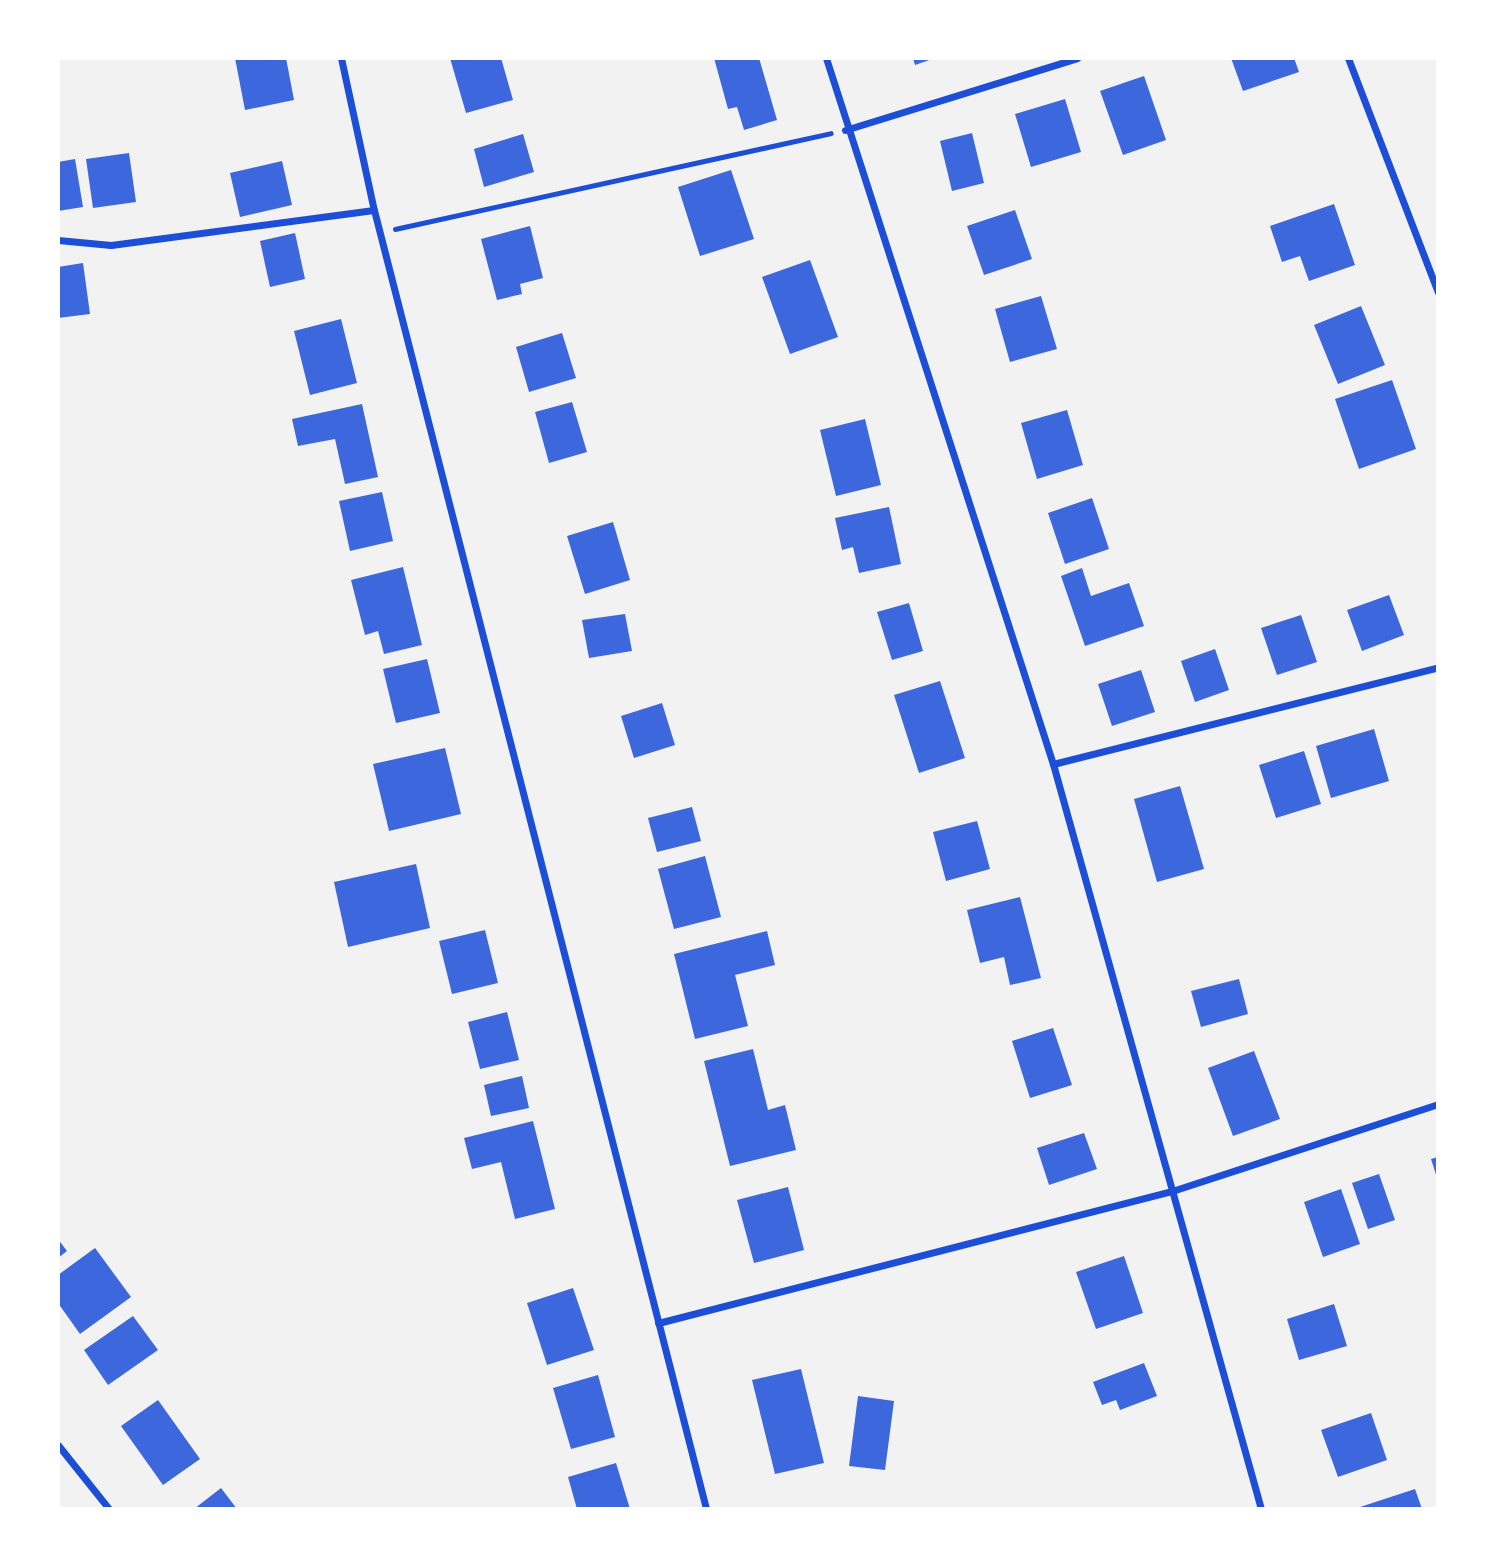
<!DOCTYPE html>
<html>
<head>
<meta charset="utf-8">
<style>
	body { margin:0 }
	#map { position:relative; width:1496px; height:1567px; overflow:hidden; background:#f2f2f2; font-family:"Fira Sans",sans-serif }
	div>[style] { position:absolute }
	.building>* { inset:0; background:#3d67dc }
	.path>* { height:4.5px; margin:-2.25px; padding:0 2.25px; transform-origin:2.25px; border-radius:2.25px; background:#1d4ed8 }
	.minor>* { height:7px; margin:-3.5px; padding:0 3.5px; transform-origin:3.5px; border-radius:3.5px; background:#1d4ed8 }
	span { translate:-50% -50%; white-space:nowrap; text-align:center; line-height:1.15; -webkit-text-stroke:5px #fff; paint-order:stroke }
	.frame { position:absolute; inset:0; border:60px solid #fff; pointer-events:none }
</style>
</head>
<body>
<div id="map">
	<div class="building">
		<i style="clip-path:polygon(235px 58px,286px 58px,294px 100px,245px 110px)"></i>
		<i style="clip-path:polygon(450px 58px,501px 58px,513px 100px,466px 113px)"></i>
		<i style="clip-path:polygon(714px 58px,759px 58px,777px 120px,744px 130px,737px 107px,728px 109px)"></i>
		<i style="clip-path:polygon(913px 58px,935px 58px,915px 65px)"></i>
		<i style="clip-path:polygon(1231px 58px,1294px 58px,1299px 72px,1243px 91px)"></i>
		<i style="clip-path:polygon(1144px 76px,1166px 140px,1123px 155px,1100px 91px)"></i>
		<i style="clip-path:polygon(1065px 99px,1081px 152px,1031px 167px,1015px 114px)"></i>
		<i style="clip-path:polygon(972px 133px,984px 183px,952px 191px,940px 141px)"></i>
		<i style="clip-path:polygon(523px 134px,534px 172px,484px 187px,474px 149px)"></i>
		<i style="clip-path:polygon(129px 153px,136px 202px,93px 208px,86px 159px)"></i>
		<i style="clip-path:polygon(75px 159px,83px 207px,58px 211px,58px 162px)"></i>
		<i style="clip-path:polygon(282px 161px,292px 205px,240px 217px,230px 173px)"></i>
		<i style="clip-path:polygon(731px 170px,754px 239px,700px 256px,678px 187px)"></i>
		<i style="clip-path:polygon(1334px 204px,1355px 265px,1309px 281px,1300px 256px,1282px 262px,1270px 226px)"></i>
		<i style="clip-path:polygon(1015px 210px,1032px 259px,984px 275px,967px 226px)"></i>
		<i style="clip-path:polygon(530px 226px,543px 278px,520px 284px,522px 294px,497px 300px,481px 239px)"></i>
		<i style="clip-path:polygon(295px 233px,305px 279px,270px 287px,260px 241px)"></i>
		<i style="clip-path:polygon(810px 260px,838px 337px,790px 354px,762px 277px)"></i>
		<i style="clip-path:polygon(83px 263px,90px 314px,58px 318px,58px 267px)"></i>
		<i style="clip-path:polygon(1041px 296px,1057px 349px,1010px 362px,995px 309px)"></i>
		<i style="clip-path:polygon(1361px 306px,1385px 365px,1338px 384px,1314px 325px)"></i>
		<i style="clip-path:polygon(341px 319px,357px 383px,310px 395px,294px 331px)"></i>
		<i style="clip-path:polygon(562px 333px,576px 378px,529px 392px,516px 347px)"></i>
		<i style="clip-path:polygon(1392px 380px,1416px 449px,1359px 469px,1335px 399px)"></i>
		<i style="clip-path:polygon(572px 402px,587px 452px,549px 463px,535px 412px)"></i>
		<i style="clip-path:polygon(362px 404px,378px 477px,345px 484px,335px 439px,298px 446px,292px 419px)"></i>
		<i style="clip-path:polygon(1067px 410px,1083px 465px,1037px 479px,1021px 423px)"></i>
		<i style="clip-path:polygon(865px 419px,881px 485px,836px 496px,820px 430px)"></i>
		<i style="clip-path:polygon(382px 492px,393px 541px,350px 551px,339px 501px)"></i>
		<i style="clip-path:polygon(1092px 498px,1109px 549px,1065px 564px,1048px 513px)"></i>
		<i style="clip-path:polygon(889px 507px,901px 564px,859px 573px,853px 547px,842px 550px,835px 518px)"></i>
		<i style="clip-path:polygon(613px 522px,630px 580px,585px 594px,567px 536px)"></i>
		<i style="clip-path:polygon(403px 567px,422px 645px,384px 654px,378px 631px,365px 635px,351px 580px)"></i>
		<i style="clip-path:polygon(1082px 568px,1091px 596px,1129px 583px,1144px 626px,1085px 646px,1061px 576px)"></i>
		<i style="clip-path:polygon(1389px 595px,1404px 635px,1362px 651px,1347px 610px)"></i>
		<i style="clip-path:polygon(909px 603px,923px 651px,892px 660px,877px 612px)"></i>
		<i style="clip-path:polygon(625px 614px,632px 651px,589px 658px,582px 620px)"></i>
		<i style="clip-path:polygon(1301px 615px,1317px 662px,1277px 675px,1261px 628px)"></i>
		<i style="clip-path:polygon(1215px 649px,1229px 690px,1195px 702px,1181px 661px)"></i>
		<i style="clip-path:polygon(427px 659px,440px 713px,396px 723px,383px 669px)"></i>
		<i style="clip-path:polygon(1141px 670px,1155px 712px,1112px 726px,1098px 684px)"></i>
		<i style="clip-path:polygon(940px 681px,965px 758px,919px 773px,894px 695px)"></i>
		<i style="clip-path:polygon(662px 703px,675px 745px,634px 758px,621px 716px)"></i>
		<i style="clip-path:polygon(1374px 729px,1389px 781px,1331px 798px,1316px 746px)"></i>
		<i style="clip-path:polygon(445px 748px,461px 814px,389px 831px,373px 764px)"></i>
		<i style="clip-path:polygon(1304px 751px,1321px 804px,1276px 818px,1259px 765px)"></i>
		<i style="clip-path:polygon(1180px 786px,1204px 869px,1157px 882px,1134px 799px)"></i>
		<i style="clip-path:polygon(692px 807px,701px 841px,657px 852px,648px 818px)"></i>
		<i style="clip-path:polygon(977px 821px,990px 869px,946px 881px,933px 832px)"></i>
		<i style="clip-path:polygon(705px 856px,721px 917px,674px 929px,658px 869px)"></i>
		<i style="clip-path:polygon(416px 864px,430px 928px,348px 947px,334px 882px)"></i>
		<i style="clip-path:polygon(1020px 897px,1041px 978px,1010px 985px,1004px 957px,980px 963px,967px 910px)"></i>
		<i style="clip-path:polygon(485px 930px,498px 983px,452px 994px,439px 941px)"></i>
		<i style="clip-path:polygon(767px 931px,775px 965px,735px 975px,748px 1026px,695px 1039px,674px 954px)"></i>
		<i style="clip-path:polygon(1239px 979px,1248px 1014px,1201px 1027px,1191px 991px)"></i>
		<i style="clip-path:polygon(507px 1012px,519px 1060px,480px 1069px,468px 1022px)"></i>
		<i style="clip-path:polygon(1053px 1028px,1072px 1085px,1030px 1098px,1012px 1041px)"></i>
		<i style="clip-path:polygon(753px 1049px,768px 1110px,785px 1105px,796px 1150px,730px 1166px,704px 1061px)"></i>
		<i style="clip-path:polygon(1254px 1051px,1280px 1119px,1233px 1136px,1208px 1068px)"></i>
		<i style="clip-path:polygon(522px 1076px,529px 1108px,491px 1116px,484px 1085px)"></i>
		<i style="clip-path:polygon(533px 1121px,555px 1209px,515px 1219px,501px 1162px,472px 1169px,464px 1138px)"></i>
		<i style="clip-path:polygon(1084px 1133px,1097px 1169px,1049px 1185px,1037px 1148px)"></i>
		<i style="clip-path:polygon(1438px 1157px,1438px 1181px,1431px 1159px)"></i>
		<i style="clip-path:polygon(1379px 1174px,1395px 1220px,1368px 1229px,1352px 1183px)"></i>
		<i style="clip-path:polygon(788px 1187px,804px 1250px,754px 1263px,737px 1200px)"></i>
		<i style="clip-path:polygon(1341px 1189px,1360px 1244px,1323px 1257px,1304px 1202px)"></i>
		<i style="clip-path:polygon(58px 1239px,67px 1251px,58px 1258px)"></i>
		<i style="clip-path:polygon(95px 1248px,131px 1297px,80px 1334px,58px 1303px,58px 1275px)"></i>
		<i style="clip-path:polygon(1124px 1256px,1143px 1313px,1096px 1329px,1076px 1272px)"></i>
		<i style="clip-path:polygon(573px 1288px,594px 1350px,547px 1365px,527px 1303px)"></i>
		<i style="clip-path:polygon(1334px 1304px,1347px 1346px,1299px 1360px,1287px 1319px)"></i>
		<i style="clip-path:polygon(133px 1316px,158px 1350px,108px 1385px,84px 1350px)"></i>
		<i style="clip-path:polygon(1144px 1363px,1157px 1396px,1120px 1410px,1116px 1400px,1102px 1405px,1093px 1382px)"></i>
		<i style="clip-path:polygon(801px 1369px,824px 1463px,775px 1474px,752px 1380px)"></i>
		<i style="clip-path:polygon(598px 1375px,615px 1437px,571px 1449px,553px 1388px)"></i>
		<i style="clip-path:polygon(858px 1396px,894px 1401px,885px 1470px,849px 1466px)"></i>
		<i style="clip-path:polygon(158px 1400px,200px 1459px,163px 1485px,121px 1426px)"></i>
		<i style="clip-path:polygon(1371px 1413px,1387px 1460px,1338px 1477px,1321px 1430px)"></i>
		<i style="clip-path:polygon(616px 1463px,630px 1509px,577px 1509px,568px 1477px)"></i>
		<i style="clip-path:polygon(221px 1488px,237px 1509px,194px 1509px)"></i>
		<i style="clip-path:polygon(1415px 1489px,1422px 1509px,1354px 1509px)"></i>
	</div>
	<div class="path">
		<i style="left:395px;top:229px;width:446px;rotate:-12.4deg"></i>
	</div>
	<div class="minor">
		<i style="left:341px;top:58px;width:156px;rotate:77.8deg"></i>
		<i style="left:374px;top:210px;width:1341px;rotate:75.66deg"></i>
		<i style="left:826px;top:58px;width:742px;rotate:72.18deg"></i>
		<i style="left:1053px;top:764px;width:773px;rotate:74.4deg"></i>
		<i style="left:1348px;top:58px;width:251px;rotate:69deg"></i>
		<i style="left:845px;top:130px;width:243px;rotate:-17.2deg"></i>
		<i style="left:58px;top:240px;width:53px;rotate:5.4deg"></i>
		<i style="left:111px;top:245px;width:265px;rotate:-7.6deg"></i>
		<i style="left:1053px;top:764px;width:397px;rotate:-14.1deg"></i>
		<i style="left:658px;top:1323px;width:531px;rotate:-14.4deg"></i>
		<i style="left:1172px;top:1191px;width:280px;rotate:-18.1deg"></i>
		<i style="left:58px;top:1445px;width:82px;rotate:51.4deg"></i>
	</div>
	<div class="frame"></div>
</div>
</body>
</html>
